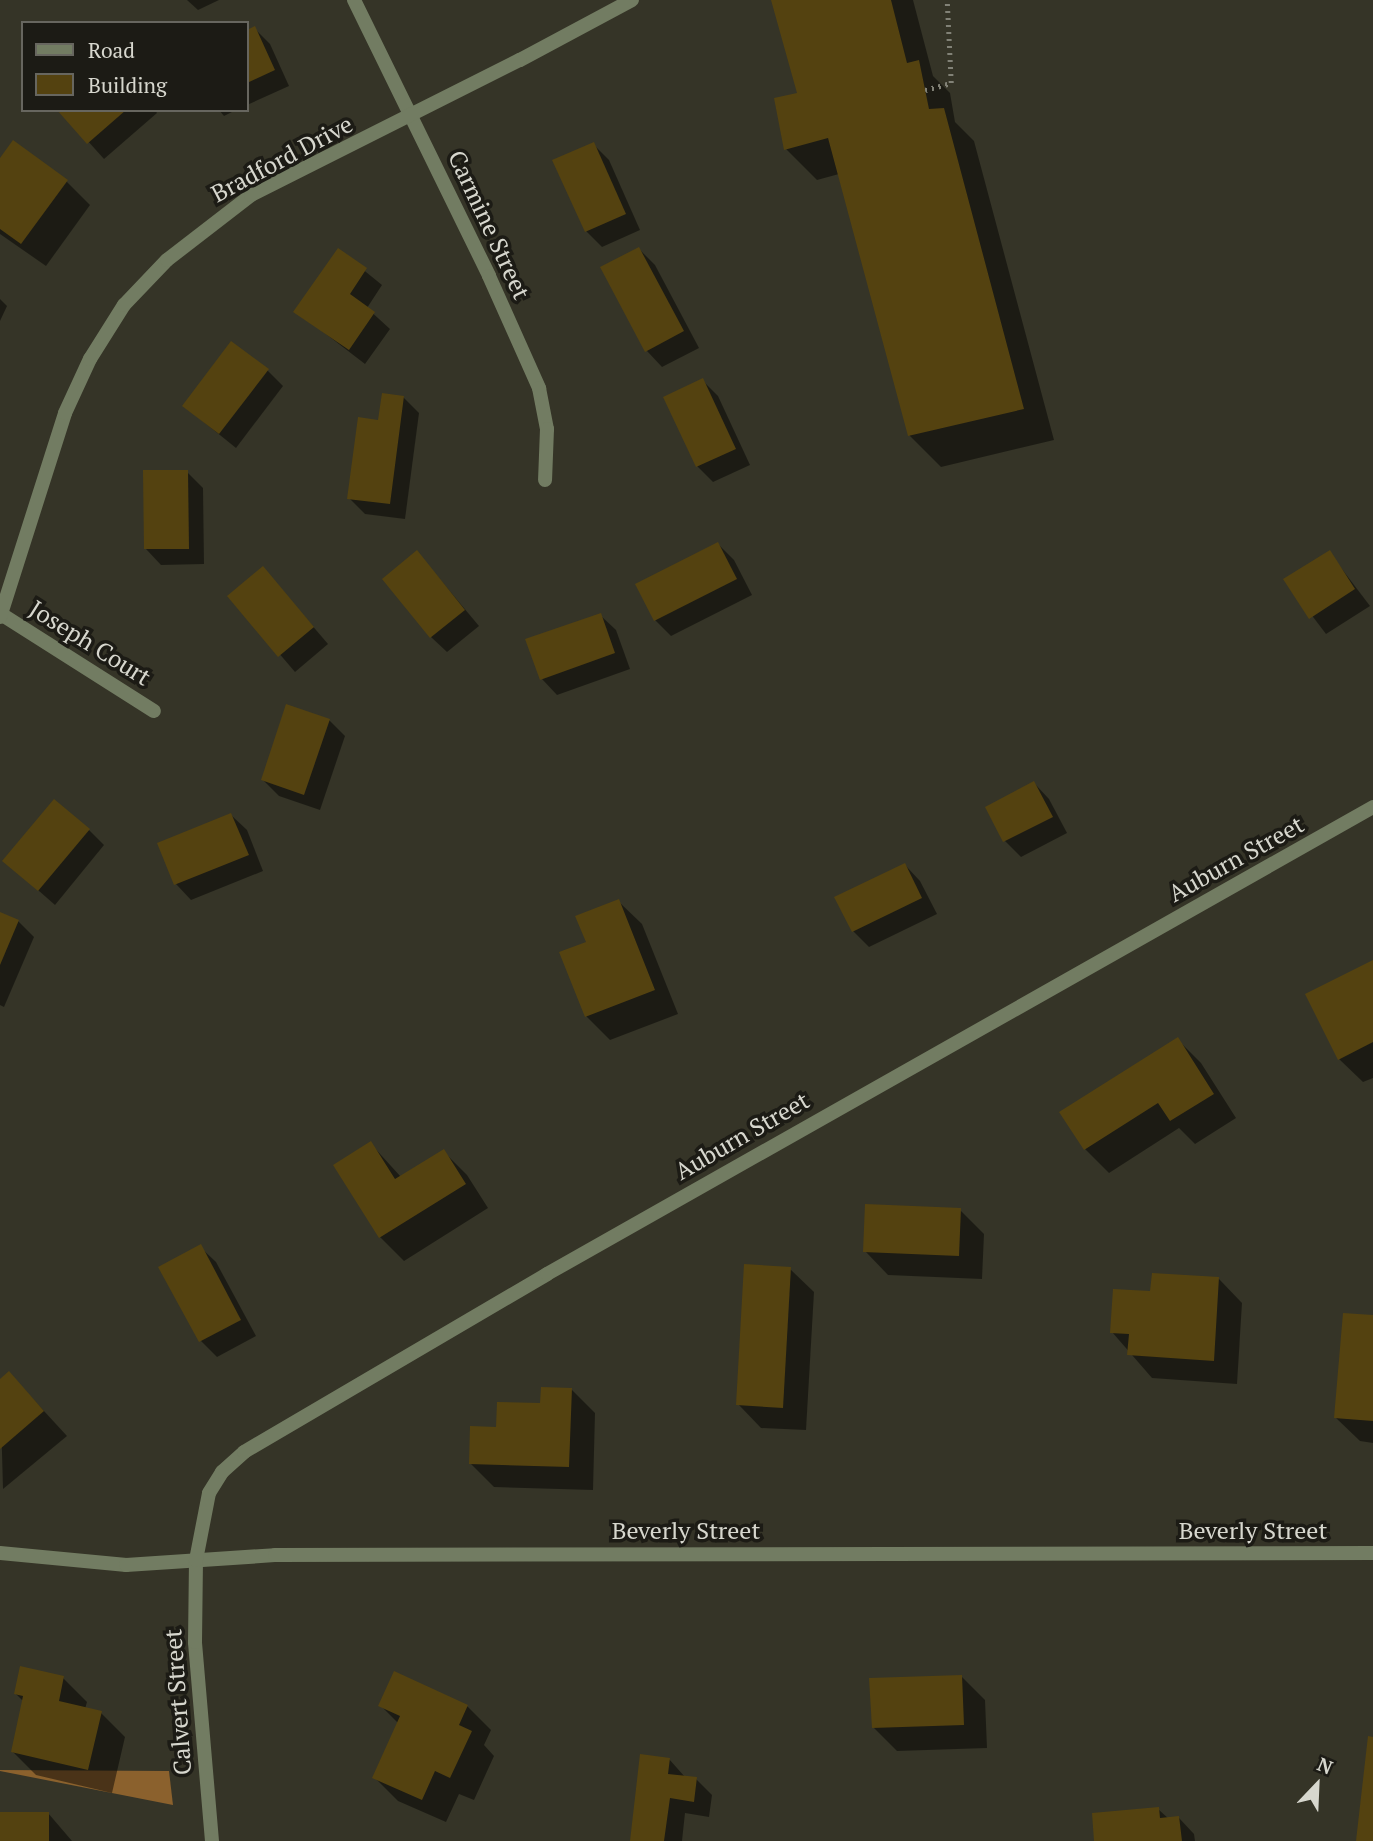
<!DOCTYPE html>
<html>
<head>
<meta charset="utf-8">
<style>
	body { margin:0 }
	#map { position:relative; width:1373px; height:1841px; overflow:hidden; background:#353427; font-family:"PT Serif",serif }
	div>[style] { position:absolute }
	.forest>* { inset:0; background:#8b612d }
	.shadow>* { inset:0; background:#0007 }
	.building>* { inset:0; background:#544210 }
	.path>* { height:4.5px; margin-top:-2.25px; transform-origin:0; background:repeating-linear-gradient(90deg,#828277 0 2px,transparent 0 7px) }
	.service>* { height:14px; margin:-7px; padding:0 7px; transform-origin:7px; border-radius:7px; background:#727c62 }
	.minor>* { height:14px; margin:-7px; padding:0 7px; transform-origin:7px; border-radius:7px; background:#727c62 }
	span { translate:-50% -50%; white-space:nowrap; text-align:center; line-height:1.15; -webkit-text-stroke:7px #1c1b15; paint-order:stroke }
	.street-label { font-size:24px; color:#d7d7ce }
	.legend { position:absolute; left:21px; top:21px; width:228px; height:91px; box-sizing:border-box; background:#1c1b15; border:2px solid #67665f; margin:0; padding:9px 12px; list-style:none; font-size:21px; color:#d7d7ce }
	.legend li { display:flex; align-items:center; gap:14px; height:35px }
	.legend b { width:35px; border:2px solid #67665f }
	.north { position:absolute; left:1282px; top:1750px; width:70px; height:70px; -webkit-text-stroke:5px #1c1b15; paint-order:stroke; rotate:23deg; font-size:19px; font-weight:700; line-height:28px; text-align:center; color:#d7d7ce }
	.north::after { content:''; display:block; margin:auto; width:24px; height:32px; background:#d7d7ce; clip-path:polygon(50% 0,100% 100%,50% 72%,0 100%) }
</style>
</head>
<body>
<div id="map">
	<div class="forest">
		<i style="clip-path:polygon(0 1770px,169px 1771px,173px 1805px,0 1771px)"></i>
	</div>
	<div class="shadow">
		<i style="clip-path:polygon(187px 0,219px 0,198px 10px)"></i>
		<i style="clip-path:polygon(773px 0,913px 0,933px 76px,950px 93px,955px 122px,974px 141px,1054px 440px,941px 467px,910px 436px,839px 174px,817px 180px,786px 149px,799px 94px)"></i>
		<i style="clip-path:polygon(254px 28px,270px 44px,289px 86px,247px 105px,247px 31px)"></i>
		<i style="clip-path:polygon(60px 110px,155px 110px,157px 113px,104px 159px)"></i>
		<i style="clip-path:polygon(219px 110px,236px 110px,224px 116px)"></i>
		<i style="clip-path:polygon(593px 144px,609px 160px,640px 230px,602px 247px,586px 231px)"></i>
		<i style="clip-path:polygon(0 161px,66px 181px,90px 205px,46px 266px,0 234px)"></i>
		<i style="clip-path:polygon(639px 249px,655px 265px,699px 348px,662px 367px,647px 351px)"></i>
		<i style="clip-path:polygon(339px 250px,382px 285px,367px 308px,390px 329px,365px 364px,296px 311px)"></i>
		<i style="clip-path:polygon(0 299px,7px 306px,0 321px)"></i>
		<i style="clip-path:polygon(267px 370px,283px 386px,236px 448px,184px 406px)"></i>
		<i style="clip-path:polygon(702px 380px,718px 396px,750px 465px,713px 482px,697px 466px)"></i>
		<i style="clip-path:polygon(403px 397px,419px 413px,405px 519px,365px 514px,349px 498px,380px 422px)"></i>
		<i style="clip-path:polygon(187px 472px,203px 488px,204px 564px,161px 565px,146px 549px)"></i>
		<i style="clip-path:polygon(718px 544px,734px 560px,752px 595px,671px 636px,655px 620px)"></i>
		<i style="clip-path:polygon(417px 552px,479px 626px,447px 652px,431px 637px)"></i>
		<i style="clip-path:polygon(1329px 552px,1370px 606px,1326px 634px,1285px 580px)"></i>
		<i style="clip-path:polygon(263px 568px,328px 644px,295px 672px,230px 596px)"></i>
		<i style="clip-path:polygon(600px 615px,616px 630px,630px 669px,557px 695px,542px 679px)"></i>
		<i style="clip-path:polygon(329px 720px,345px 736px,320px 810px,279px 796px,263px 780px)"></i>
		<i style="clip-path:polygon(1034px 783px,1049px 799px,1067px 833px,1021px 857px,1005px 841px,987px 807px)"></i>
		<i style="clip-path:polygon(231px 815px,247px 830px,263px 871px,191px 900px,176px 884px)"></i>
		<i style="clip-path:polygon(89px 830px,104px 845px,55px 905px,5px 861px)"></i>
		<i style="clip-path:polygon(905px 865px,920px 881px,937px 914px,869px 947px,853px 931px,837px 898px)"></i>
		<i style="clip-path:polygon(618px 901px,642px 924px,678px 1014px,610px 1040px,586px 1016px,588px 943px)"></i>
		<i style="clip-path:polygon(0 914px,18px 921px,34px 937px,4px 1007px,0 1005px)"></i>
		<i style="clip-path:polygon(1373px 962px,1373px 1078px,1363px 1082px,1339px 1059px)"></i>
		<i style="clip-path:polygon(1177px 1039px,1201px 1063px,1236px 1118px,1195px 1144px,1179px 1128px,1109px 1173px,1085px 1149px)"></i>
		<i style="clip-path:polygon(371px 1144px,401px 1177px,443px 1151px,467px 1175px,488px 1208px,404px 1261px,380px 1237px)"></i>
		<i style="clip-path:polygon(960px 1210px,984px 1234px,982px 1279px,888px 1275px,865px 1251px)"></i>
		<i style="clip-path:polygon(200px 1247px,216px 1262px,256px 1336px,217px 1357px,201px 1341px,161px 1268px)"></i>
		<i style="clip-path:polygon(790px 1269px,814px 1292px,806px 1430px,761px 1428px,738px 1404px)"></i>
		<i style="clip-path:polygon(1219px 1279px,1242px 1303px,1237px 1384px,1152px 1378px,1112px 1332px,1152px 1293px)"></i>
		<i style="clip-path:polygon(1373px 1317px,1373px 1443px,1360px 1441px,1336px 1418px)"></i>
		<i style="clip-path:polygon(9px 1373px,67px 1436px,3px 1489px,0 1381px)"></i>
		<i style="clip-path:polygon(571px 1389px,595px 1413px,593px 1490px,494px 1487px,471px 1464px,498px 1429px)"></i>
		<i style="clip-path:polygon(961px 1676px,985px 1700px,987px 1748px,897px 1751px,873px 1727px)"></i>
		<i style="clip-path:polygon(63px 1678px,87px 1702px,85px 1709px,101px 1713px,125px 1737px,112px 1793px,36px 1775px,13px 1752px,24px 1702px,16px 1694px)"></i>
		<i style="clip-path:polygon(380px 1705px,467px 1706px,491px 1730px,484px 1745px,494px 1756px,474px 1800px,459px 1794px,446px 1822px,398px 1801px,374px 1777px,399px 1724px)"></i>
		<i style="clip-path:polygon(669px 1759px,685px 1777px,696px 1779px,712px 1795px,709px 1817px,685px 1813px,682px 1841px,632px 1841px)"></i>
		<i style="clip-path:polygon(1158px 1809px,1169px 1819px,1179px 1818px,1194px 1834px,1195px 1841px,1096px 1841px)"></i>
		<i style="clip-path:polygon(0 1813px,48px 1813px,72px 1841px,0 1841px)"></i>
	</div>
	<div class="building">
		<i style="clip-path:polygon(771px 0,891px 0,907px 63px,919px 60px,929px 109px,944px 108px,1024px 409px,908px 436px,828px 138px,784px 150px,774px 98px,797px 93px)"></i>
		<i style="clip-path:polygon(255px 26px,275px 70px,247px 83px,247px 30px)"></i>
		<i style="clip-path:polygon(57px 110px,126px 110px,87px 144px)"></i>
		<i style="clip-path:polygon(13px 140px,68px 180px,21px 244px,0 229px,0 158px)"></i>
		<i style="clip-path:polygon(594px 142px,626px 214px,585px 232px,552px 160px)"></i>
		<i style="clip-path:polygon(639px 247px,684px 331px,645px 352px,600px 267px)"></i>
		<i style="clip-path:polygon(338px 248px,367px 268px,350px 294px,375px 312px,349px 350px,293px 312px)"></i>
		<i style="clip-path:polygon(231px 341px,269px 369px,219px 434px,182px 406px)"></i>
		<i style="clip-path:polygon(703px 378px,736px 449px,696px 467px,663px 397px)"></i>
		<i style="clip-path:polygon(382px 393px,404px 396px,390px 504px,347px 499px,358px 417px,378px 420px)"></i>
		<i style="clip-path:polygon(143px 470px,188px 470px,189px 549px,144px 549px)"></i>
		<i style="clip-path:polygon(718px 542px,737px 579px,654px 621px,635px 584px)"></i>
		<i style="clip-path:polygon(417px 550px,465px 610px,430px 638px,382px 579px)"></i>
		<i style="clip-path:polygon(1330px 550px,1355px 589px,1309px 619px,1283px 579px)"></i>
		<i style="clip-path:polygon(263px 566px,314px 627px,278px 657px,227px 596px)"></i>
		<i style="clip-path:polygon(601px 613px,615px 653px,540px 680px,525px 639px)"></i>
		<i style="clip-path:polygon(286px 704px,330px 719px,304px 795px,261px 780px)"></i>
		<i style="clip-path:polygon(1034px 781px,1053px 817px,1003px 842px,985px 807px)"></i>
		<i style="clip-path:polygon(54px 799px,90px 829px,38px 891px,2px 861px)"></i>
		<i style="clip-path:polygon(231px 813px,249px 855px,174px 885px,157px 843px)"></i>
		<i style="clip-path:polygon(905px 863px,922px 898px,852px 932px,834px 897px)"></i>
		<i style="clip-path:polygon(619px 899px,655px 990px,585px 1017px,559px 952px,586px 942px,575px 916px)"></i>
		<i style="clip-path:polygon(0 912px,19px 920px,0 965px)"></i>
		<i style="clip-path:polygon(1373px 960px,1373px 1042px,1338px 1060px,1305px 994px)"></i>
		<i style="clip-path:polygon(1178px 1037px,1214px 1094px,1170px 1121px,1158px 1103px,1084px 1150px,1059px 1112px)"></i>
		<i style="clip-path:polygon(371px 1141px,395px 1179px,444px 1149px,466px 1184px,379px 1238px,333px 1165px)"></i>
		<i style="clip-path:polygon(865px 1204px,961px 1208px,959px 1256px,863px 1252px)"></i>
		<i style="clip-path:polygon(201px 1244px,241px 1320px,199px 1342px,158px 1267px)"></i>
		<i style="clip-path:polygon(744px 1264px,791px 1267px,783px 1408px,736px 1405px)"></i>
		<i style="clip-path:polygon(1152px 1273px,1219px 1277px,1214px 1361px,1127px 1355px,1129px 1334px,1110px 1333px,1113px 1289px,1150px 1291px)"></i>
		<i style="clip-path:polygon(1343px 1313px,1373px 1315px,1373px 1421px,1334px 1418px)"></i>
		<i style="clip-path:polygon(9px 1371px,44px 1411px,0 1449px,0 1379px)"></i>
		<i style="clip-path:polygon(541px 1387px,572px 1388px,569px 1467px,469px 1464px,470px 1426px,496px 1427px,497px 1402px,540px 1403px)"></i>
		<i style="clip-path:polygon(20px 1666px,64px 1676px,59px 1701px,102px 1711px,88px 1770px,11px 1752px,23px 1696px,14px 1694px)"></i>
		<i style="clip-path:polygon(394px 1671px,468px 1705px,459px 1725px,472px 1731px,450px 1778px,435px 1771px,422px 1800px,372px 1778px,400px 1716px,378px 1706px)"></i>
		<i style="clip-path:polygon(962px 1675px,964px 1725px,872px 1728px,869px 1678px)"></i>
		<i style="clip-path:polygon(1368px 1736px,1373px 1737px,1373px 1841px,1356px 1841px)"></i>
		<i style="clip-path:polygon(640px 1754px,670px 1758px,668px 1774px,697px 1777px,694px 1802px,670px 1798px,664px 1841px,630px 1841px)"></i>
		<i style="clip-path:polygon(1159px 1807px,1160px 1818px,1179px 1816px,1182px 1841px,1094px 1841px,1092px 1813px)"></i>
		<i style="clip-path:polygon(0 1812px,49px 1812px,49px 1841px,0 1841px)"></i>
	</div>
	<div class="path">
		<i style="left:925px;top:90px;width:27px;rotate:-15deg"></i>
		<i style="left:951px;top:83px;width:83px;rotate:-92.8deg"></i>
	</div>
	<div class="service">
		<i style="left:520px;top:60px;width:127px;rotate:-28.2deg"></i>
	</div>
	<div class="minor">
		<i style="left:354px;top:0;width:307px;rotate:63.9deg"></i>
		<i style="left:489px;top:276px;width:123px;rotate:65.9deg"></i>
		<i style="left:539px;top:388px;width:42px;rotate:79deg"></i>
		<i style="left:547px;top:429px;width:51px;rotate:92.2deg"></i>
		<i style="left:1px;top:614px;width:181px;rotate:32.4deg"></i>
		<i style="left:0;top:617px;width:214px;rotate:-72.3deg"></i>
		<i style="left:65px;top:413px;width:60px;rotate:-65.2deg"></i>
		<i style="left:90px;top:359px;width:64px;rotate:-57.8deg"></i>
		<i style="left:124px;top:305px;width:62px;rotate:-46.3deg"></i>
		<i style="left:167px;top:260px;width:106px;rotate:-37.7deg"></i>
		<i style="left:251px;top:195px;width:301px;rotate:-26.7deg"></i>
		<i style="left:0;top:1553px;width:127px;rotate:5.4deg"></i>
		<i style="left:126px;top:1565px;width:149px;rotate:-3.8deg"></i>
		<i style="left:275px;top:1555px;width:1098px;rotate:-0.1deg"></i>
		<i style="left:212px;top:1841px;width:200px;rotate:-94.9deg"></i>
		<i style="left:195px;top:1642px;width:82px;rotate:-89.3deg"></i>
		<i style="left:196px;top:1560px;width:68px;rotate:-79deg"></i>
		<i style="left:209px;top:1493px;width:25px;rotate:-58deg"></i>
		<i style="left:222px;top:1472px;width:30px;rotate:-42deg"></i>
		<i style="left:244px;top:1452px;width:351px;rotate:-30.4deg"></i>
		<i style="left:547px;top:1274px;width:949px;rotate:-29.48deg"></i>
	</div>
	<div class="street-label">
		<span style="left:282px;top:159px;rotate:-28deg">Bradford Drive</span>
		<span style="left:489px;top:225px;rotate:65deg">Carmine Street</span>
		<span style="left:90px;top:643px;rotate:32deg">Joseph Court</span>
		<span style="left:1236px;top:859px;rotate:-29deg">Auburn Street</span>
		<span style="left:742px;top:1136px;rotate:-30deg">Auburn Street</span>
		<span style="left:686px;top:1531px">Beverly Street</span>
		<span style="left:1253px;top:1531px">Beverly Street</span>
		<span style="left:178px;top:1702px;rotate:-94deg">Calvert Street</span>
	</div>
	<ul class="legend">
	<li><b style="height:9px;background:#727c62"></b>Road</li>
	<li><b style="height:19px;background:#544210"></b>Building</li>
	</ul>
	<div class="north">N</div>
</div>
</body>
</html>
